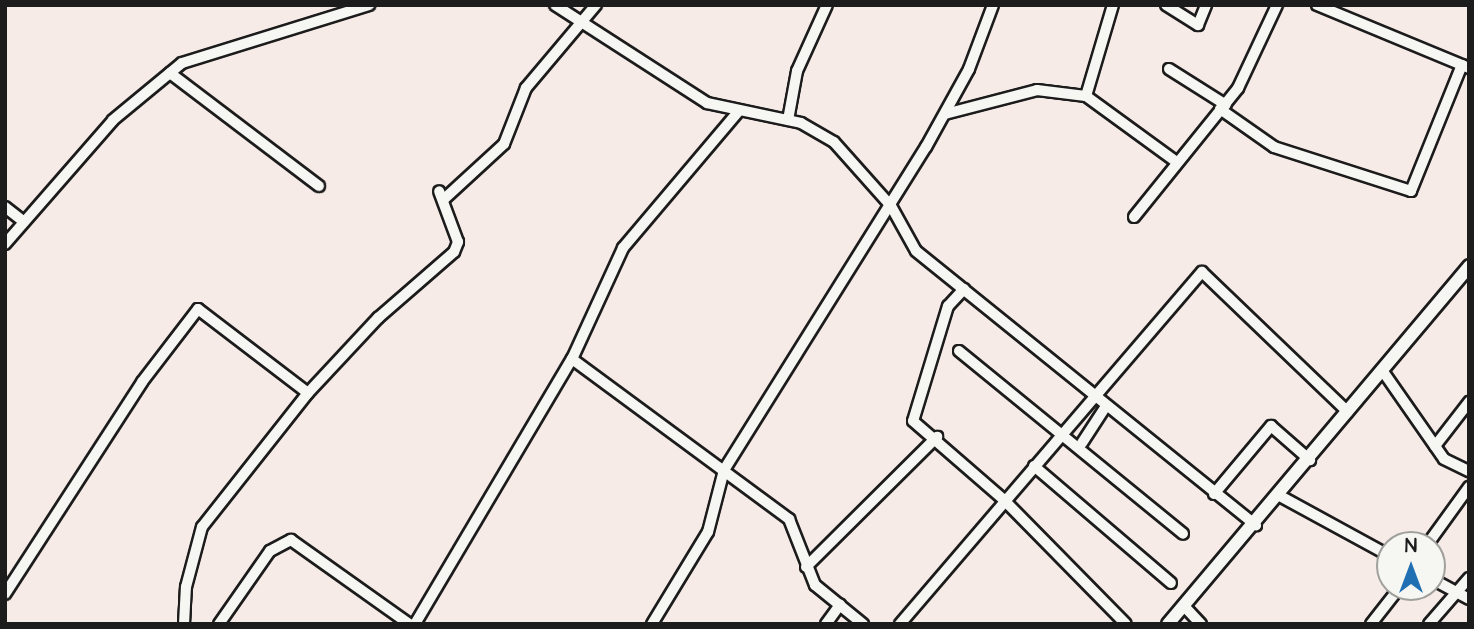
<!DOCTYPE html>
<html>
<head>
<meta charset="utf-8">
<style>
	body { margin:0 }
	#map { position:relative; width:1474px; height:629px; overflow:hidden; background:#f7ebe7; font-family:"Architects Daughter",sans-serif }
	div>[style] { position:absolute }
	.roads { filter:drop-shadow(2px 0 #1c1c1c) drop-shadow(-2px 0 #1c1c1c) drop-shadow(0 2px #1c1c1c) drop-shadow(0 -2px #1c1c1c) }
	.minor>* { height:10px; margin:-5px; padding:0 5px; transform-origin:5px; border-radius:5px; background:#f6f6f2 }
	.major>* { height:12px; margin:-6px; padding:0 6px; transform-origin:6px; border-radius:6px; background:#f6f6f2 }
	span { translate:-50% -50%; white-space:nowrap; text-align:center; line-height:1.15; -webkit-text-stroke:5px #f6f6f2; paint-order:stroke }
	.frame { position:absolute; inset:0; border:7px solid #1c1c1c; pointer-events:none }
	.north { position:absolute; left:1376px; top:531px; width:70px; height:70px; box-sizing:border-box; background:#f6f6f2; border:2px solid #9f9f9c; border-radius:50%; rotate:0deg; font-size:19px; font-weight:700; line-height:28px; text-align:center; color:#1c1c1c }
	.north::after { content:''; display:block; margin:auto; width:24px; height:32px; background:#1f6fb2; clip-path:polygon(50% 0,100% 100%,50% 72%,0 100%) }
</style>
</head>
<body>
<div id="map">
	<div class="roads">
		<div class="minor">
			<i style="left:555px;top:5px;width:181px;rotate:32.8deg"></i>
			<i style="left:707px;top:103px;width:96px;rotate:12deg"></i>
			<i style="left:801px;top:123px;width:38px;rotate:30deg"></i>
			<i style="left:834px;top:142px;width:86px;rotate:48.3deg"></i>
			<i style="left:891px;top:206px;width:51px;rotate:60.9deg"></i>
			<i style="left:916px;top:251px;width:437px;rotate:38.9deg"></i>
			<i style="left:1166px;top:5px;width:38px;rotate:32deg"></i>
			<i style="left:1198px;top:25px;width:22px;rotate:-68deg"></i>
			<i style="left:1317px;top:5px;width:165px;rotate:22.5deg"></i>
			<i style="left:1169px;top:69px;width:67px;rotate:32.3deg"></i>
			<i style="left:170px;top:73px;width:187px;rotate:37.2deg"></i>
			<i style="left:1086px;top:96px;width:95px;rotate:-73.5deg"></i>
			<i style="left:1220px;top:109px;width:66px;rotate:35.1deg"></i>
			<i style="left:1274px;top:147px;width:144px;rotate:17.8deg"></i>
			<i style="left:1411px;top:191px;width:136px;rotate:-68deg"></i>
			<i style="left:945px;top:114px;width:95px;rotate:-14.6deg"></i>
			<i style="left:1037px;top:90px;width:49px;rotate:7deg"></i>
			<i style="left:1086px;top:96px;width:110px;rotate:36.1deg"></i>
			<i style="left:788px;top:120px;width:50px;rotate:-79.6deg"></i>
			<i style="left:797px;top:71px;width:72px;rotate:-65.6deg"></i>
			<i style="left:443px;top:200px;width:83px;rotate:-42.6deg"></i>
			<i style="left:504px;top:144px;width:60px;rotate:-68.6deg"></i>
			<i style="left:526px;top:88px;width:109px;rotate:-49.9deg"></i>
			<i style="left:5px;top:207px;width:24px;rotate:38deg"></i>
			<i style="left:1134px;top:217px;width:166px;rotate:-51.1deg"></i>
			<i style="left:1238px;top:88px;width:92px;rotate:-64.8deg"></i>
			<i style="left:5px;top:244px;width:164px;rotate:-48.9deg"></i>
			<i style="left:113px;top:120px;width:89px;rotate:-39.6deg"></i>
			<i style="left:182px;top:63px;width:196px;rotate:-17.2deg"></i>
			<i style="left:964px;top:289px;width:23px;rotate:133deg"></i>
			<i style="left:948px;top:306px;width:120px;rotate:106.9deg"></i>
			<i style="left:913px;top:421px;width:119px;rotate:40.9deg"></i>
			<i style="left:1003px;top:499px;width:175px;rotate:45.5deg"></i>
			<i style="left:959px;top:351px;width:289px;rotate:39.2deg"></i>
			<i style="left:572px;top:359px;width:270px;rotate:36.4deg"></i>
			<i style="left:789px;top:519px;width:71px;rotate:68.5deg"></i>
			<i style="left:815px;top:585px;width:62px;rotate:39.1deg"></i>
			<i style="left:1382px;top:370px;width:108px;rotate:55.1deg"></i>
			<i style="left:1444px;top:459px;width:28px;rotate:26deg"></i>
			<i style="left:1082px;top:443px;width:44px;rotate:-57deg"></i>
			<i style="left:1435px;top:446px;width:56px;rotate:-52.3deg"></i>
			<i style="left:1034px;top:466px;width:180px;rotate:40.5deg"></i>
			<i style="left:1214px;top:494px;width:89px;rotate:-50deg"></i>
			<i style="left:1271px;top:426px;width:52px;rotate:41.1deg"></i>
			<i style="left:1280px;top:496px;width:125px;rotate:28.6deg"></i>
			<i style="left:1427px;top:545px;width:72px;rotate:-54.1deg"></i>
			<i style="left:806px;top:567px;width:185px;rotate:-44.8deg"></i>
			<i style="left:1432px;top:579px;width:42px;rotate:28.4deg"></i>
			<i style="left:5px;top:594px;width:252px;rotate:-57.1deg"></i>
			<i style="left:142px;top:382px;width:92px;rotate:-52.5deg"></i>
			<i style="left:198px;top:309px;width:138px;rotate:37.4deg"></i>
			<i style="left:1184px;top:606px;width:25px;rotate:47deg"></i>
			<i style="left:184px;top:624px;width:37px;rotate:-87deg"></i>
			<i style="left:186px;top:587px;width:62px;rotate:-75.1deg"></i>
			<i style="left:202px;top:527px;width:171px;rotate:-51.7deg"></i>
			<i style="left:308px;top:393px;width:103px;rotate:-47deg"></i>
			<i style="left:378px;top:318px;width:101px;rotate:-41deg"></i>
			<i style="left:454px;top:252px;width:11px;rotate:-68deg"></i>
			<i style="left:458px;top:242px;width:54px;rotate:-110.4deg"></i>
			<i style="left:219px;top:624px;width:89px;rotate:-55.1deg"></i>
			<i style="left:270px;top:551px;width:24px;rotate:-28deg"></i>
			<i style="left:291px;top:540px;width:145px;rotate:35.4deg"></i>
			<i style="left:415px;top:624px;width:308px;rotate:-59.4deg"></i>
			<i style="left:572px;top:359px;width:122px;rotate:-65.3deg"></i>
			<i style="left:623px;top:248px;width:178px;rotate:-49.8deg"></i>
			<i style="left:652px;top:624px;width:108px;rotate:-58.7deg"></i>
			<i style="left:708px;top:532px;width:64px;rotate:-75.5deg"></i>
			<i style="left:724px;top:470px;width:381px;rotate:-58deg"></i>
			<i style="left:926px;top:147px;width:89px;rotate:-61.1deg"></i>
			<i style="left:969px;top:69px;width:68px;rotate:-69.4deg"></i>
			<i style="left:826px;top:624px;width:24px;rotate:-54deg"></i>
			<i style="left:900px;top:624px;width:464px;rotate:-49.4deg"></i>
			<i style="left:1202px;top:272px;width:202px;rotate:43.8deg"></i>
			<i style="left:1371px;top:624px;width:47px;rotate:-51.9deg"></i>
			<i style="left:1429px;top:624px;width:61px;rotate:-49deg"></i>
		</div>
		<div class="major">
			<i style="left:1168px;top:624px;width:468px;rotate:-49.9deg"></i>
		</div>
	</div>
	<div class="frame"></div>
	<div class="north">N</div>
</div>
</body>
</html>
